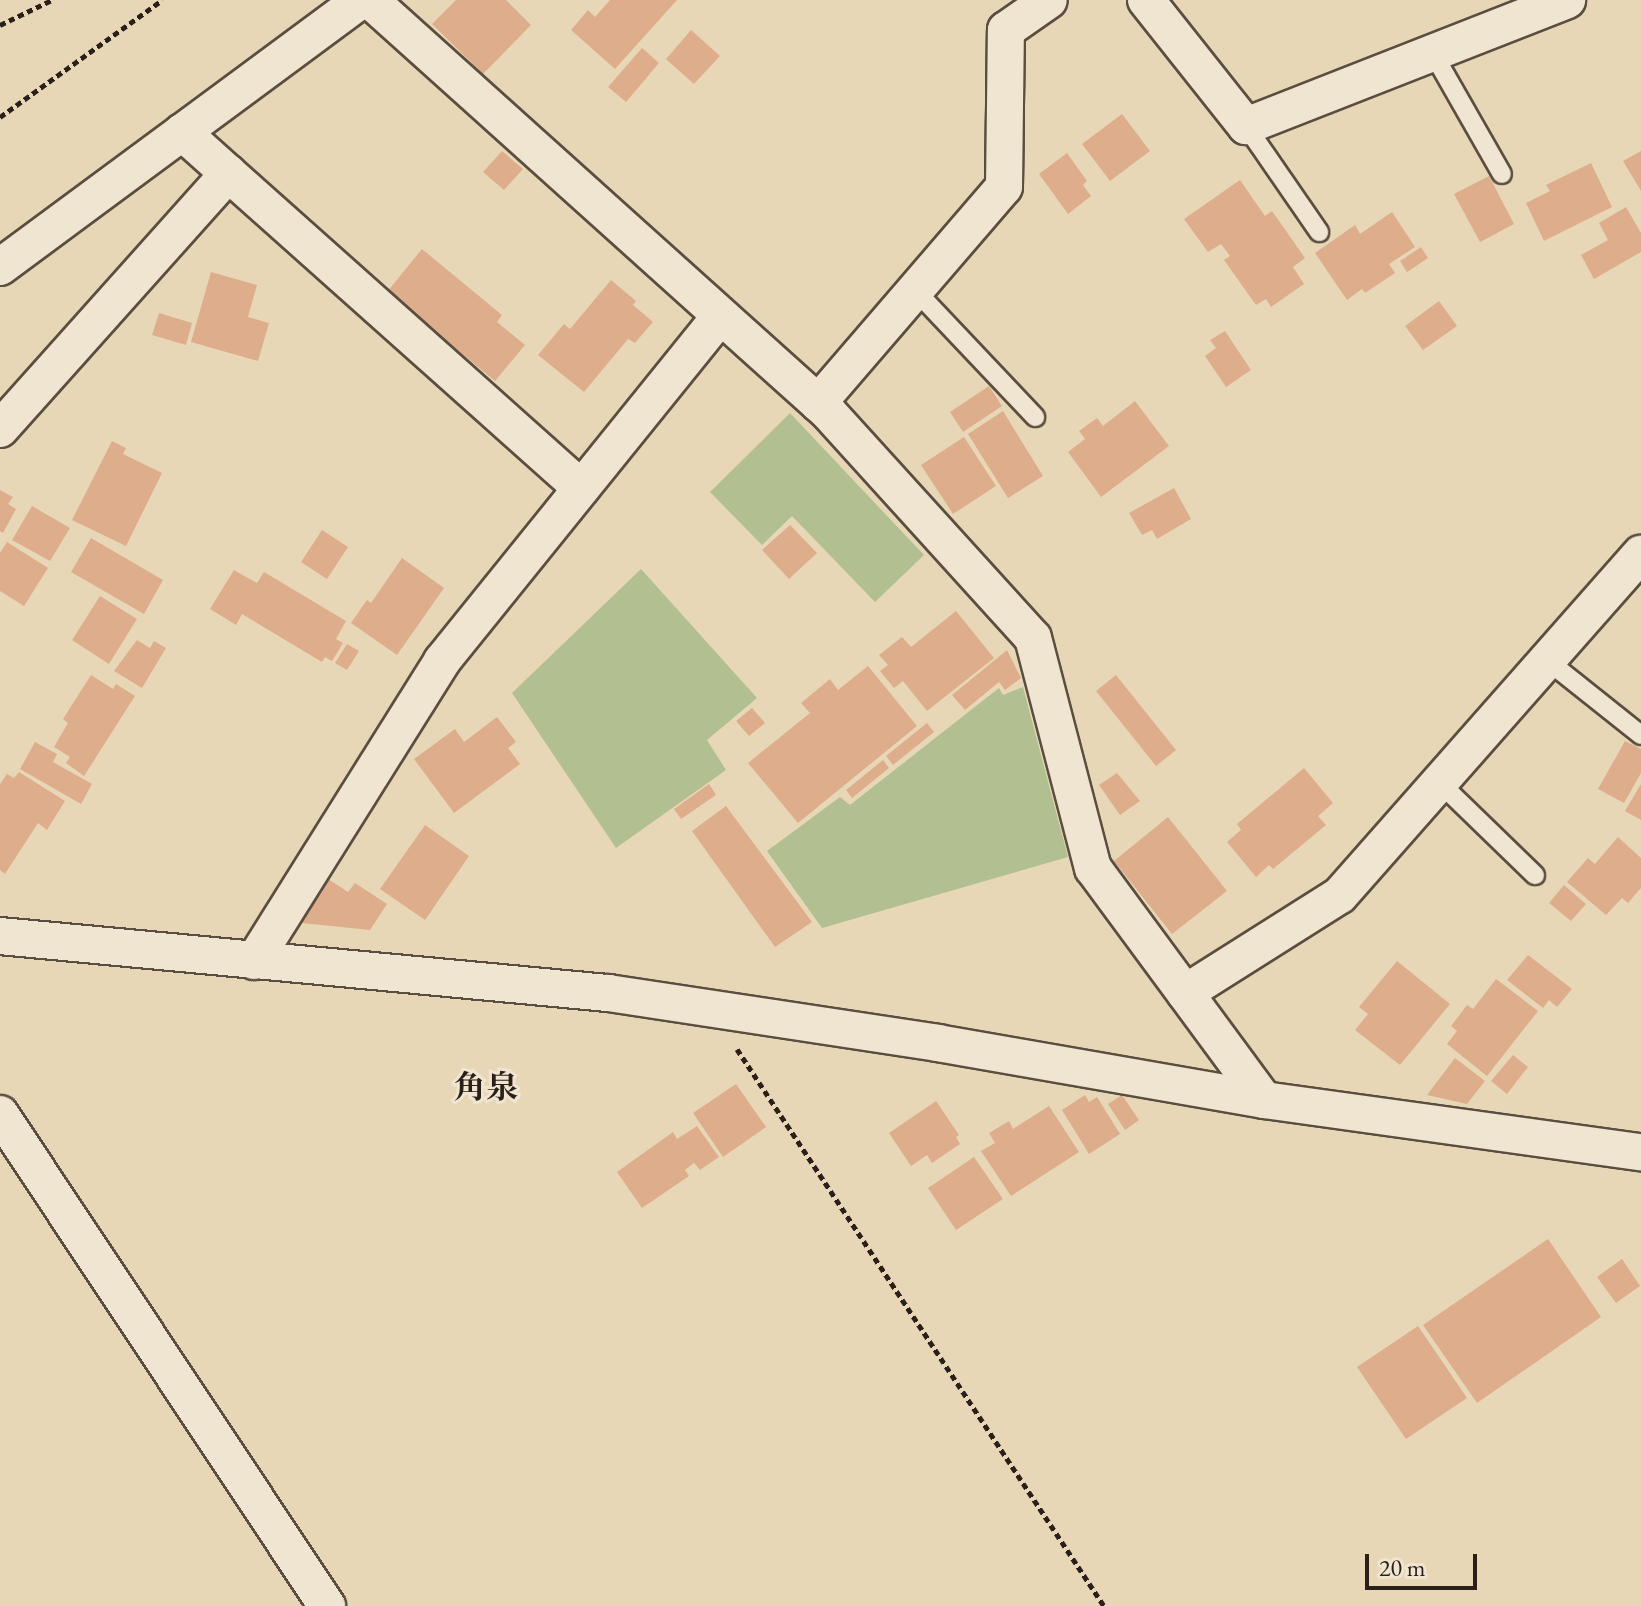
<!DOCTYPE html>
<html>
<head>
<meta charset="utf-8">
<style>
	body { margin:0 }
	#map { position:relative; width:1641px; height:1606px; overflow:hidden; background:#e8d7b6; font-family:"EB Garamond","Noto Serif JP",serif }
	div>[style] { position:absolute }
	.green>* { inset:0; background:#b2bf91 }
	.building>* { inset:0; background:#dead8c }
	.path>* { height:5px; margin-top:-2.5px; transform-origin:0; background:repeating-linear-gradient(90deg,#2a2019 0 6px,transparent 0 10px) }
	.roads { filter:drop-shadow(2px 0 #5a4e40) drop-shadow(-2px 0 #5a4e40) drop-shadow(0 2px #5a4e40) drop-shadow(0 -2px #5a4e40) }
	.lane>* { height:18px; margin:-9px; padding:0 9px; transform-origin:9px; border-radius:9px; background:#f0e5d0 }
	.street>* { height:36px; margin:-18px; padding:0 18px; transform-origin:18px; border-radius:18px; background:#f0e5d0 }
	span { translate:-50% -50%; white-space:nowrap; text-align:center; line-height:1.15; -webkit-text-stroke:6px #f0e5d0; paint-order:stroke }
	.quarter-label { font-size:32px; color:#2a2019; font-weight:700 }
	.scale { position:absolute; left:1365px; top:1554px; width:112px; height:36px; box-sizing:border-box; border:4px solid #2a2019; border-top:0; padding-left:10px; font-size:24px; line-height:28px; white-space:nowrap; color:#2a2019; -webkit-text-stroke:6px #f0e5d0; paint-order:stroke }
</style>
</head>
<body>
<div id="map">
	<div class="green">
		<i style="clip-path:polygon(790px 413px,924px 555px,875px 602px,792px 516px,762px 545px,710px 492px)"></i>
		<i style="clip-path:polygon(641px 569px,757px 698px,707px 740px,726px 770px,616px 848px,512px 693px)"></i>
		<i style="clip-path:polygon(1023px 687px,1068px 857px,822px 928px,767px 851px,840px 797px,850px 805px,999px 688px,1003px 695px)"></i>
	</div>
	<div class="building">
		<i style="clip-path:polygon(456px 0,506px 0,531px 25px,483px 74px,432px 24px)"></i>
		<i style="clip-path:polygon(610px 0,677px 0,615px 69px,571px 30px,588px 10px,595px 17px)"></i>
		<i style="clip-path:polygon(691px 30px,720px 56px,694px 84px,666px 59px)"></i>
		<i style="clip-path:polygon(642px 48px,659px 63px,626px 102px,608px 87px)"></i>
		<i style="clip-path:polygon(1122px 114px,1150px 151px,1110px 181px,1082px 144px)"></i>
		<i style="clip-path:polygon(502px 151px,523px 169px,504px 190px,483px 172px)"></i>
		<i style="clip-path:polygon(1641px 151px,1641px 191px,1623px 161px)"></i>
		<i style="clip-path:polygon(1067px 153px,1087px 181px,1083px 185px,1091px 196px,1068px 214px,1039px 174px)"></i>
		<i style="clip-path:polygon(1591px 163px,1612px 207px,1544px 241px,1526px 203px,1550px 191px,1546px 185px)"></i>
		<i style="clip-path:polygon(1489px 176px,1514px 224px,1480px 242px,1454px 194px)"></i>
		<i style="clip-path:polygon(1240px 180px,1265px 216px,1272px 211px,1305px 258px,1293px 267px,1304px 284px,1271px 307px,1266px 299px,1256px 305px,1224px 260px,1230px 256px,1221px 244px,1208px 252px,1184px 219px)"></i>
		<i style="clip-path:polygon(1626px 207px,1641px 233px,1641px 252px,1594px 279px,1581px 255px,1608px 240px,1599px 223px)"></i>
		<i style="clip-path:polygon(1392px 212px,1415px 247px,1389px 264px,1395px 273px,1365px 293px,1362px 289px,1347px 300px,1315px 253px,1355px 225px,1360px 234px)"></i>
		<i style="clip-path:polygon(1421px 247px,1428px 258px,1407px 272px,1400px 261px)"></i>
		<i style="clip-path:polygon(422px 249px,502px 315px,497px 322px,525px 345px,495px 381px,387px 292px)"></i>
		<i style="clip-path:polygon(211px 272px,257px 285px,248px 317px,269px 323px,258px 361px,191px 342px)"></i>
		<i style="clip-path:polygon(611px 280px,636px 301px,633px 305px,653px 322px,635px 343px,628px 339px,584px 392px,538px 355px,564px 324px,570px 329px)"></i>
		<i style="clip-path:polygon(1439px 301px,1457px 326px,1423px 350px,1405px 326px)"></i>
		<i style="clip-path:polygon(159px 313px,192px 323px,186px 345px,152px 335px)"></i>
		<i style="clip-path:polygon(1225px 331px,1251px 370px,1226px 387px,1205px 356px,1216px 348px,1210px 340px)"></i>
		<i style="clip-path:polygon(989px 386px,1002px 406px,963px 432px,950px 412px)"></i>
		<i style="clip-path:polygon(1135px 401px,1169px 446px,1101px 497px,1068px 452px,1085px 439px,1079px 431px,1097px 418px,1103px 426px)"></i>
		<i style="clip-path:polygon(1003px 411px,1043px 476px,1008px 498px,968px 434px)"></i>
		<i style="clip-path:polygon(964px 437px,996px 486px,953px 514px,921px 465px)"></i>
		<i style="clip-path:polygon(112px 441px,126px 448px,123px 454px,162px 473px,126px 546px,72px 520px)"></i>
		<i style="clip-path:polygon(1174px 488px,1191px 519px,1157px 539px,1152px 530px,1142px 535px,1129px 513px)"></i>
		<i style="clip-path:polygon(0 490px,13px 497px,8px 504px,16px 509px,3px 533px,0 531px)"></i>
		<i style="clip-path:polygon(32px 506px,70px 528px,50px 561px,12px 540px)"></i>
		<i style="clip-path:polygon(790px 525px,817px 553px,789px 579px,762px 550px)"></i>
		<i style="clip-path:polygon(322px 530px,348px 547px,327px 579px,301px 562px)"></i>
		<i style="clip-path:polygon(91px 538px,163px 580px,144px 614px,71px 572px)"></i>
		<i style="clip-path:polygon(7px 542px,48px 568px,24px 606px,0 591px,0 553px)"></i>
		<i style="clip-path:polygon(402px 558px,444px 588px,397px 655px,351px 623px,367px 600px,371px 603px)"></i>
		<i style="clip-path:polygon(234px 570px,257px 583px,264px 572px,346px 621px,336px 639px,343px 643px,332px 661px,325px 657px,322px 662px,242px 614px,236px 625px,210px 609px)"></i>
		<i style="clip-path:polygon(100px 596px,137px 619px,109px 664px,72px 640px)"></i>
		<i style="clip-path:polygon(956px 611px,994px 658px,927px 711px,903px 681px,894px 688px,880px 671px,888px 665px,879px 655px,902px 637px,911px 647px)"></i>
		<i style="clip-path:polygon(137px 640px,150px 648px,154px 641px,166px 648px,142px 688px,114px 671px)"></i>
		<i style="clip-path:polygon(347px 644px,359px 651px,347px 670px,335px 663px)"></i>
		<i style="clip-path:polygon(1007px 650px,1021px 678px,1005px 690px,999px 682px,965px 710px,952px 695px)"></i>
		<i style="clip-path:polygon(868px 666px,917px 726px,798px 823px,748px 763px,810px 713px,801px 703px,830px 679px,838px 690px)"></i>
		<i style="clip-path:polygon(91px 675px,113px 689px,116px 684px,135px 696px,84px 776px,66px 763px,70px 757px,54px 747px,68px 723px,63px 719px)"></i>
		<i style="clip-path:polygon(1116px 675px,1176px 750px,1156px 766px,1096px 691px)"></i>
		<i style="clip-path:polygon(752px 708px,765px 723px,749px 736px,736px 721px)"></i>
		<i style="clip-path:polygon(497px 717px,516px 742px,508px 748px,520px 764px,454px 813px,414px 759px,455px 729px,464px 742px)"></i>
		<i style="clip-path:polygon(927px 723px,934px 732px,893px 765px,886px 756px)"></i>
		<i style="clip-path:polygon(1625px 741px,1641px 749px,1641px 773px,1624px 803px,1598px 789px)"></i>
		<i style="clip-path:polygon(35px 742px,57px 754px,53px 762px,92px 784px,81px 804px,20px 769px)"></i>
		<i style="clip-path:polygon(883px 760px,889px 768px,852px 798px,846px 790px)"></i>
		<i style="clip-path:polygon(1304px 768px,1333px 803px,1318px 816px,1326px 825px,1273px 869px,1269px 865px,1256px 877px,1227px 842px,1241px 830px,1237px 824px)"></i>
		<i style="clip-path:polygon(19px 772px,65px 801px,47px 830px,38px 823px,5px 874px,0 870px,0 784px,7px 774px,14px 778px)"></i>
		<i style="clip-path:polygon(1117px 773px,1140px 801px,1120px 815px,1099px 785px)"></i>
		<i style="clip-path:polygon(709px 784px,716px 795px,681px 819px,674px 809px)"></i>
		<i style="clip-path:polygon(1641px 784px,1641px 820px,1625px 811px)"></i>
		<i style="clip-path:polygon(726px 806px,812px 922px,775px 947px,692px 831px)"></i>
		<i style="clip-path:polygon(1168px 817px,1227px 891px,1172px 934px,1114px 861px)"></i>
		<i style="clip-path:polygon(425px 825px,469px 856px,425px 920px,380px 889px)"></i>
		<i style="clip-path:polygon(1618px 837px,1641px 858px,1641px 888px,1628px 903px,1622px 898px,1606px 915px,1567px 882px,1588px 858px,1595px 864px)"></i>
		<i style="clip-path:polygon(322px 875px,348px 892px,355px 883px,387px 904px,370px 930px,292px 922px)"></i>
		<i style="clip-path:polygon(1564px 885px,1586px 904px,1571px 921px,1549px 903px)"></i>
		<i style="clip-path:polygon(1528px 955px,1572px 989px,1557px 1007px,1549px 1000px,1543px 1008px,1507px 980px)"></i>
		<i style="clip-path:polygon(1397px 961px,1450px 1004px,1400px 1065px,1355px 1030px,1368px 1014px,1359px 1007px)"></i>
		<i style="clip-path:polygon(1496px 979px,1538px 1011px,1487px 1076px,1447px 1044px,1457px 1031px,1451px 1026px,1467px 1005px,1473px 1009px)"></i>
		<i style="clip-path:polygon(1513px 1055px,1528px 1067px,1507px 1094px,1491px 1081px)"></i>
		<i style="clip-path:polygon(1455px 1058px,1485px 1081px,1467px 1104px,1427px 1095px)"></i>
		<i style="clip-path:polygon(736px 1084px,766px 1127px,723px 1157px,693px 1113px)"></i>
		<i style="clip-path:polygon(1085px 1095px,1089px 1102px,1097px 1097px,1120px 1134px,1089px 1154px,1062px 1110px)"></i>
		<i style="clip-path:polygon(1122px 1095px,1139px 1120px,1125px 1130px,1108px 1104px)"></i>
		<i style="clip-path:polygon(936px 1101px,959px 1135px,956px 1137px,960px 1144px,932px 1163px,927px 1155px,911px 1166px,889px 1133px)"></i>
		<i style="clip-path:polygon(1049px 1106px,1079px 1152px,1011px 1196px,981px 1151px,995px 1143px,989px 1133px,1009px 1121px,1013px 1129px)"></i>
		<i style="clip-path:polygon(697px 1126px,719px 1157px,700px 1170px,694px 1163px,685px 1170px,689px 1176px,642px 1208px,617px 1172px,673px 1132px,677px 1139px)"></i>
		<i style="clip-path:polygon(974px 1157px,1003px 1199px,956px 1230px,928px 1188px)"></i>
		<i style="clip-path:polygon(1548px 1239px,1601px 1317px,1477px 1403px,1423px 1325px)"></i>
		<i style="clip-path:polygon(1622px 1259px,1640px 1286px,1616px 1303px,1597px 1277px)"></i>
		<i style="clip-path:polygon(1418px 1326px,1467px 1398px,1406px 1439px,1357px 1367px)"></i>
	</div>
	<div class="path">
		<i style="left:0;top:25px;width:58px;rotate:-25.7deg"></i>
		<i style="left:0;top:117px;width:200px;rotate:-35.8deg"></i>
		<i style="left:737px;top:1049px;width:667px;rotate:56.62deg"></i>
	</div>
	<div class="roads">
		<div class="lane">
			<i style="left:1434px;top:55px;width:137px;rotate:60.3deg"></i>
			<i style="left:1246px;top:126px;width:129px;rotate:55.4deg"></i>
			<i style="left:915px;top:290px;width:175px;rotate:46.6deg"></i>
			<i style="left:1548px;top:661px;width:119px;rotate:38.5deg"></i>
			<i style="left:1441px;top:784px;width:131px;rotate:44.1deg"></i>
		</div>
		<div class="street">
			<i style="left:370px;top:0;width:616px;rotate:41.97deg"></i>
			<i style="left:828px;top:412px;width:305px;rotate:47.8deg"></i>
			<i style="left:1033px;top:638px;width:238px;rotate:75.4deg"></i>
			<i style="left:1093px;top:868px;width:288px;rotate:53.6deg"></i>
			<i style="left:1146px;top:0;width:161px;rotate:51.6deg"></i>
			<i style="left:1246px;top:126px;width:345px;rotate:-21.4deg"></i>
			<i style="left:182px;top:132px;width:535px;rotate:41.74deg"></i>
			<i style="left:0;top:267px;width:449px;rotate:-36.5deg"></i>
			<i style="left:818px;top:403px;width:285px;rotate:-49.3deg"></i>
			<i style="left:1004px;top:187px;width:157px;rotate:-89.3deg"></i>
			<i style="left:1006px;top:30px;width:52px;rotate:-34.9deg"></i>
			<i style="left:0;top:429px;width:343px;rotate:-48.2deg"></i>
			<i style="left:0;top:936px;width:611px;rotate:5.36deg"></i>
			<i style="left:608px;top:993px;width:334px;rotate:8.6deg"></i>
			<i style="left:938px;top:1043px;width:331px;rotate:9.9deg"></i>
			<i style="left:1264px;top:1100px;width:381px;rotate:7.9deg"></i>
			<i style="left:254px;top:961px;width:354px;rotate:-57.9deg"></i>
			<i style="left:442px;top:661px;width:443px;rotate:-51.1deg"></i>
			<i style="left:1185px;top:993px;width:183px;rotate:-32.3deg"></i>
			<i style="left:1340px;top:895px;width:455px;rotate:-48.6deg"></i>
			<i style="left:0;top:1114px;width:591px;rotate:56.39deg"></i>
		</div>
	</div>
	<div class="quarter-label">
		<span style="left:486px;top:1087px">角泉</span>
	</div>
	<div class="scale">20 m</div>
</div>
</body>
</html>
